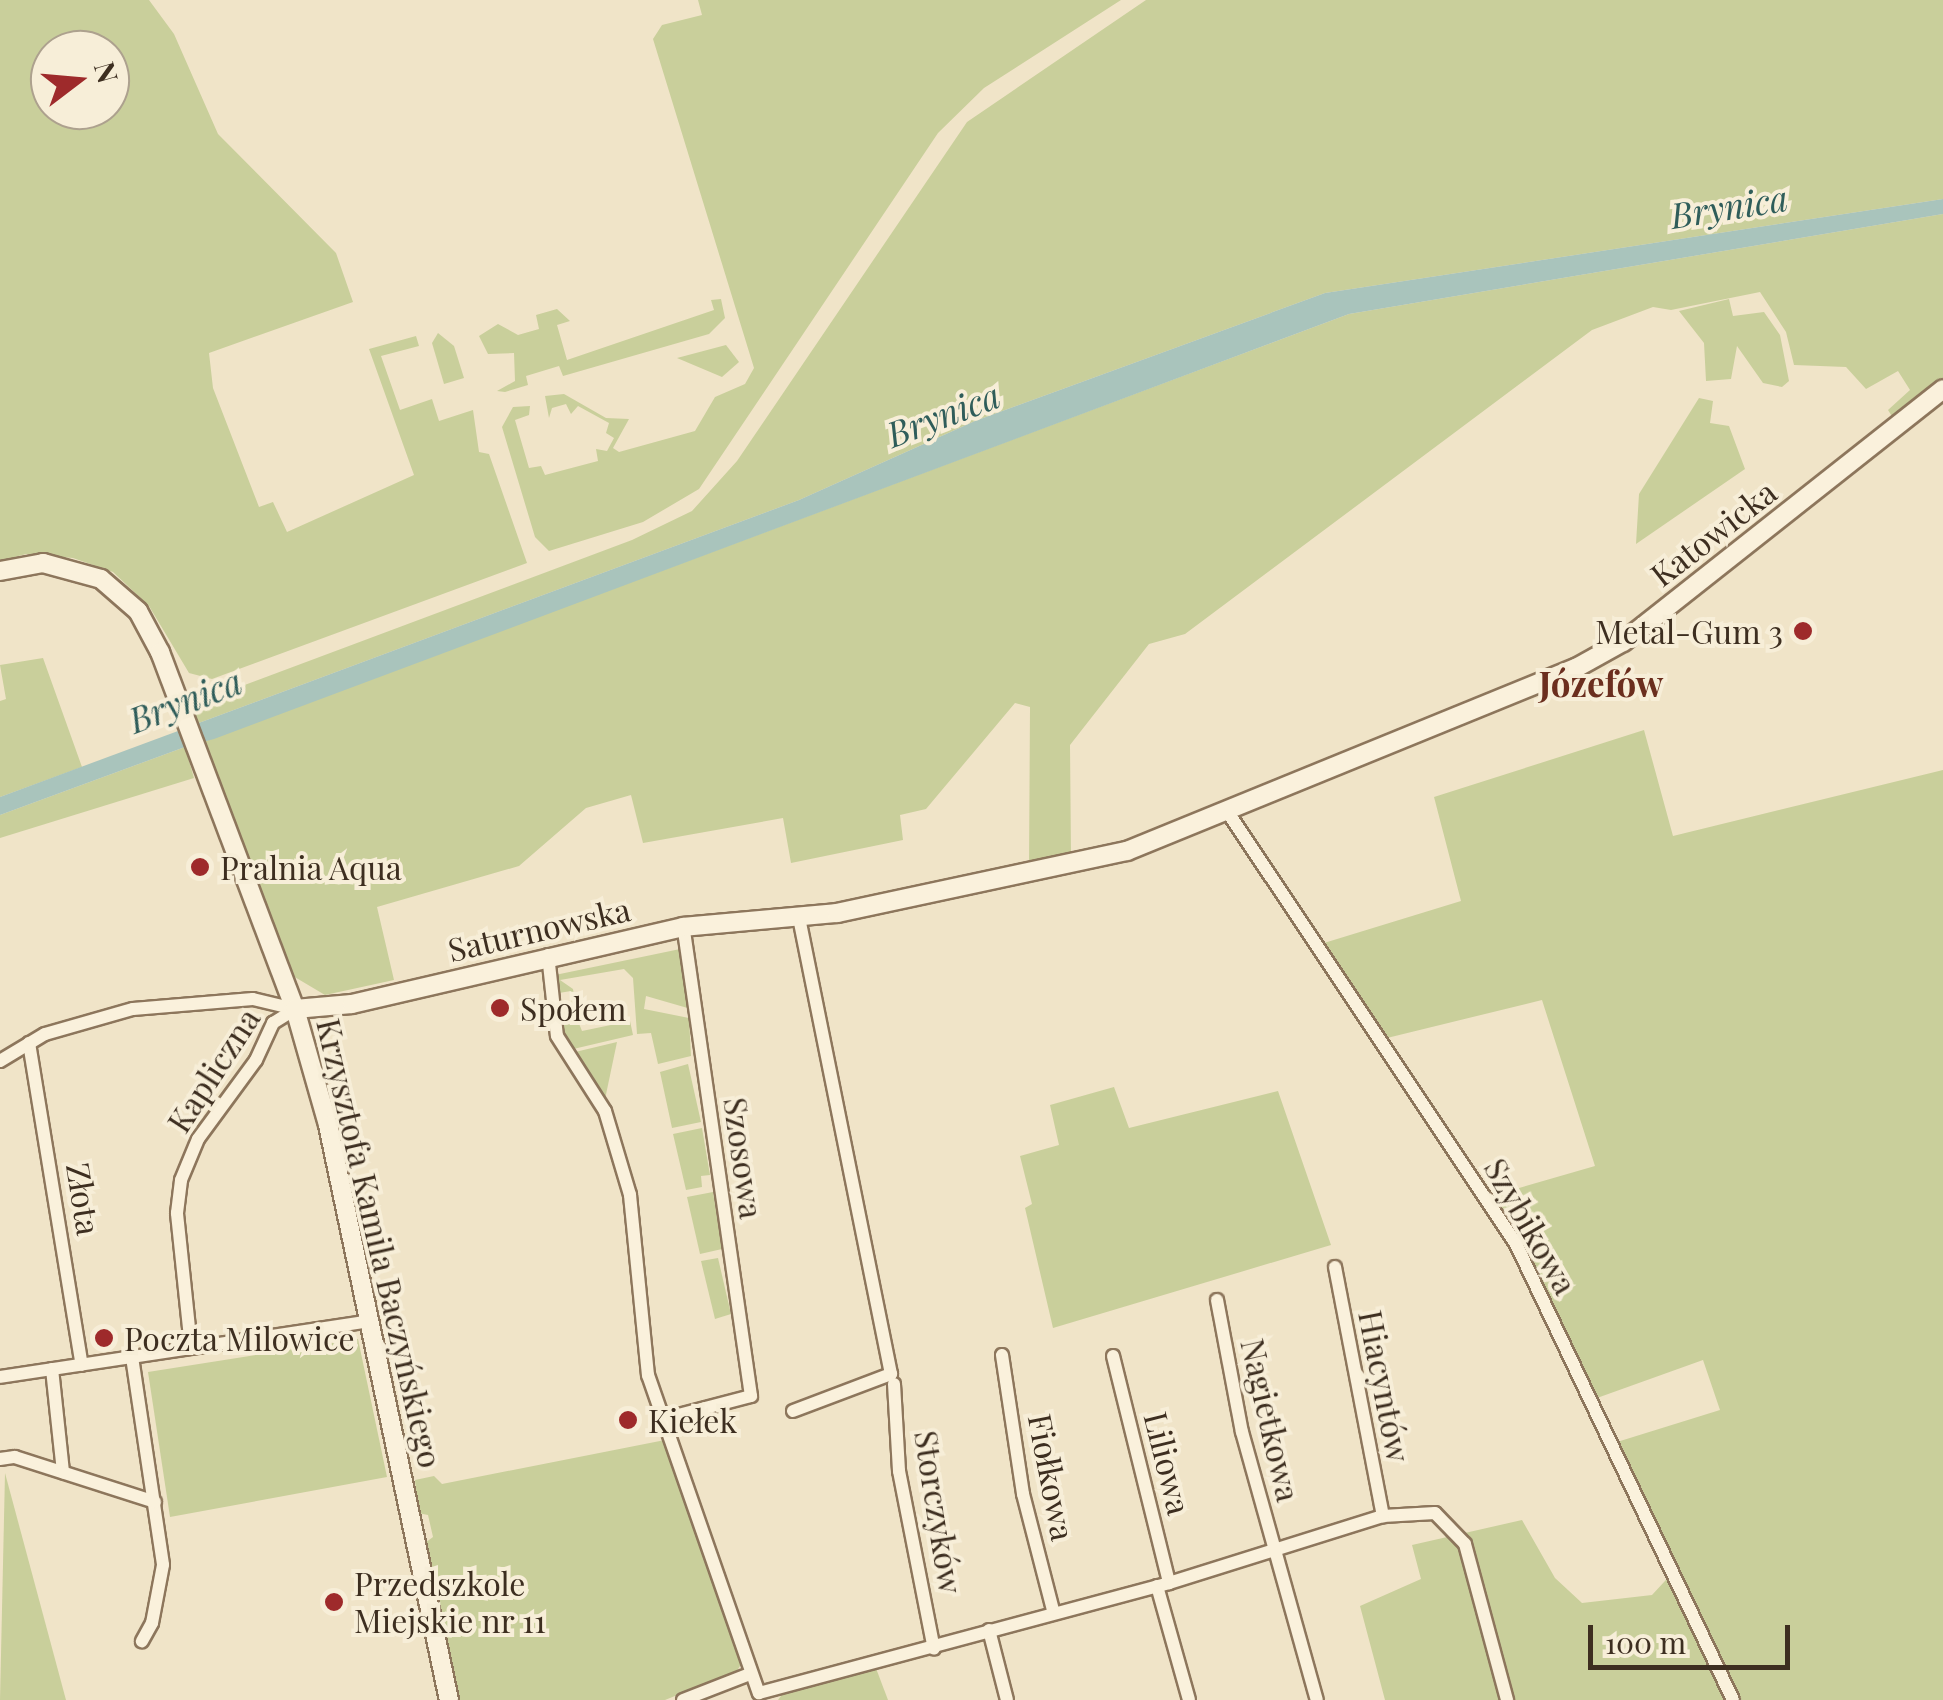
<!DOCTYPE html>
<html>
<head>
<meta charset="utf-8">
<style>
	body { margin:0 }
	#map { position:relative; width:1943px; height:1700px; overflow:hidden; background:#f0e4c8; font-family:"Playfair Display",serif }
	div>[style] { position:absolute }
	.green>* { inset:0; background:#c9cf9b }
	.water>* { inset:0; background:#a9c4bc }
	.roads { filter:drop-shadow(2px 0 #8d765c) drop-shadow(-2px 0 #8d765c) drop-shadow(0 2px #8d765c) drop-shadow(0 -2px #8d765c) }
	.street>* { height:12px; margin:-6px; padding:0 6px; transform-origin:6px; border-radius:6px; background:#faf1dc }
	.secondary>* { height:18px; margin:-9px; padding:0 9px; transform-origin:9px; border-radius:9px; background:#faf1dc }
	.dots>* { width:28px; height:28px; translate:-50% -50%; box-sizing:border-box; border:5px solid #f7eed8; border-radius:50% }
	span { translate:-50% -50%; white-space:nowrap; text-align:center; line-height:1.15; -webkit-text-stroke:8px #f7eed8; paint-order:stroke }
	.street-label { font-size:32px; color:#3d2e20 }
	.poi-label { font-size:32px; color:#3d2e20 }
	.right { translate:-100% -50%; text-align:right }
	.left { translate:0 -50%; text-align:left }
	.water-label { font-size:35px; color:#2f5d5a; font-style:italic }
	.neighbourhood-label { font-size:35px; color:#6b2e1e; font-weight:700 }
	.north { position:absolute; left:30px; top:30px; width:100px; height:100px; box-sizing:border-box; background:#f7eed8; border:2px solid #ada18e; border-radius:50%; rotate:74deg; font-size:28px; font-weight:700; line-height:40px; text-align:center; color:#3d2e20 }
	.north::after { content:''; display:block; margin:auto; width:35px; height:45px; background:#9e2a2b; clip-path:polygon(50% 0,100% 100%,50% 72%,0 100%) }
	.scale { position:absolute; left:1588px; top:1625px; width:202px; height:45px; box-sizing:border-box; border:5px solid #3d2e20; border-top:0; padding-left:12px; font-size:30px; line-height:35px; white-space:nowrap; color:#3d2e20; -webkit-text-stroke:8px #f7eed8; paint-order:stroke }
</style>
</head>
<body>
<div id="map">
	<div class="green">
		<i style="clip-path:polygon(evenodd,0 0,149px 0,174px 34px,218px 134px,336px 253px,353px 302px,209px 353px,213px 388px,259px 507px,273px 502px,287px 532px,414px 475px,369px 349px,416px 336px,419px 346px,381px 356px,400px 410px,432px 399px,439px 421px,473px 410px,479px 452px,489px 454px,527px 563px,212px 679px,189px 673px,149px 606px,113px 572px,73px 558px,26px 554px,0 561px,0 0,50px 50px,110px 50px,110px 110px,50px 110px,50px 50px)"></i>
		<i style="clip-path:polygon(698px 0,1121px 0,984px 88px,938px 133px,699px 489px,643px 522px,549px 551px,535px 537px,502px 427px,513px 407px,530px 406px,529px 415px,515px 420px,529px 468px,541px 466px,545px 475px,598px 461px,596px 449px,607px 451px,614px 438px,606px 433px,609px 423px,578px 406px,571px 414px,566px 404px,552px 408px,549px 418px,545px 396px,564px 394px,606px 418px,629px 419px,613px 448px,619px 452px,695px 431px,715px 397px,745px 384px,754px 368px,653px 39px,662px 25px,702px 15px)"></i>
		<i style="clip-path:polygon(1146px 0,1943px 0,1943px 199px,1325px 293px,975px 421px,799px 500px,196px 724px,192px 709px,199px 702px,632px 540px,692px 511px,737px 461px,967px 122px)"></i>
		<i style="clip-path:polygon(1943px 214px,1943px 378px,1893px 418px,1888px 410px,1910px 390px,1898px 371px,1866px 389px,1846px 367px,1794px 365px,1786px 332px,1760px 292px,1671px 310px,1653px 307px,1592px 330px,1185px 634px,1149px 644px,1070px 745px,1071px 855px,1029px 869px,1030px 707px,1015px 703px,926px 809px,900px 815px,903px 840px,791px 863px,783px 818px,643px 843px,631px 795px,586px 808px,519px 866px,377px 907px,394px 980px,325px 995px,293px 976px,203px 742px,1349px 314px)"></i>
		<i style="clip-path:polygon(721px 299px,725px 318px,709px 334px,563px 376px,559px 366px,526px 376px,528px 385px,505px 392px,497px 391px,515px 381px,514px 353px,488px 354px,479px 336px,498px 324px,518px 335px,539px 329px,536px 315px,557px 309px,570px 321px,557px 325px,567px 360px,714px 310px,711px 300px)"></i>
		<i style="clip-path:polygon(1729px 299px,1733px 316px,1764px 312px,1780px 335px,1789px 381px,1782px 387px,1763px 383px,1737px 346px,1731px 379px,1706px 381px,1704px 343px,1679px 311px)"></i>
		<i style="clip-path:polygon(438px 333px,454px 346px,464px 378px,444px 384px,432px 343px)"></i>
		<i style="clip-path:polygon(726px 345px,739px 362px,722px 377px,677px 358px)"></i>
		<i style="clip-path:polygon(1699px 398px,1713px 401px,1710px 423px,1729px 426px,1745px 469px,1636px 544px,1639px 494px)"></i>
		<i style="clip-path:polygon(43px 658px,82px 767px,0 797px,0 701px,6px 699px,0 665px)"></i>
		<i style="clip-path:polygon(1644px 730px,1673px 836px,1943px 770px,1943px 1700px,1385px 1700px,1360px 1606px,1421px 1579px,1412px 1545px,1522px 1520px,1555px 1578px,1582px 1603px,1652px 1595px,1677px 1568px,1617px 1442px,1720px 1410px,1703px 1360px,1597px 1398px,1495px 1195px,1595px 1166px,1542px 1000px,1387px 1038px,1324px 943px,1461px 901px,1434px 797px)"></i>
		<i style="clip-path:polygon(185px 747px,194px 778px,0 838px,0 815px)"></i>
		<i style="clip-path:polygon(685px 948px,691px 1009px,646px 996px,644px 1009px,689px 1018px,691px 1056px,658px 1064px,651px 1033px,637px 1034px,633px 978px,624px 969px,560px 980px,573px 989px,576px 1008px,558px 1009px,557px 999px,572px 1003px,571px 991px,559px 993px,555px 975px)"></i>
		<i style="clip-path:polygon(561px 1021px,578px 1021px,582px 1031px,630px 1021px,633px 1035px,569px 1050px)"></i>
		<i style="clip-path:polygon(617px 1042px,604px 1104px,571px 1053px)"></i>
		<i style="clip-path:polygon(688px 1064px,701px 1122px,672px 1128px,660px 1072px)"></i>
		<i style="clip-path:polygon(1114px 1087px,1129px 1128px,1278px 1091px,1331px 1245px,1053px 1328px,1025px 1208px,1032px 1204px,1020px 1156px,1059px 1145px,1050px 1105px)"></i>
		<i style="clip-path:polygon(702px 1128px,710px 1175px,701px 1176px,702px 1187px,686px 1190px,673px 1134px)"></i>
		<i style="clip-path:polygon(713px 1192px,722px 1249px,700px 1254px,687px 1197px)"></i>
		<i style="clip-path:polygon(718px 1258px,731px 1314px,715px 1319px,701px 1261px)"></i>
		<i style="clip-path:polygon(358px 1339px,387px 1477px,170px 1517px,148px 1372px)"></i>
		<i style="clip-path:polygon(665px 1440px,744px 1659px,737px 1671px,665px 1700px,455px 1700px,425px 1543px,433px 1537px,428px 1515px,418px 1513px,415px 1480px,434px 1476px,442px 1484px)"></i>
		<i style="clip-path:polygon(5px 1473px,66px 1700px,0 1700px)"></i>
		<i style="clip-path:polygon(874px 1663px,888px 1700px,778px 1700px,786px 1689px)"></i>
	</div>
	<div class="water">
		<i style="clip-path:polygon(1943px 199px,1943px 214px,1349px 314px,214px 739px,203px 742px,196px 724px,799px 500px,975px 421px,1325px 293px)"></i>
		<i style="clip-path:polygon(178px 731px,185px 747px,0 815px,0 797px)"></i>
	</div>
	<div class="roads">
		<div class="street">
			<i style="left:1227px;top:811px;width:521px;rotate:56.28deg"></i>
			<i style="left:1516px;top:1244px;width:505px;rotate:64.55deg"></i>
			<i style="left:548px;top:955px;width:81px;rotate:83.7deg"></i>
			<i style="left:557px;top:1036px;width:89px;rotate:57.4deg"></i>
			<i style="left:605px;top:1111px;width:88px;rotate:73.4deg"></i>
			<i style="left:630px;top:1195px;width:181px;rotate:84.3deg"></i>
			<i style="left:648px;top:1375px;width:337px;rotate:70.8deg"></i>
			<i style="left:759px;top:1693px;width:424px;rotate:-15deg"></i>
			<i style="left:1169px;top:1583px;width:224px;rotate:-17.4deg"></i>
			<i style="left:1383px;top:1516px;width:52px;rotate:-3.3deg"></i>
			<i style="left:1435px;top:1513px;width:43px;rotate:45.9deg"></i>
			<i style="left:1465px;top:1544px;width:162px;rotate:74.9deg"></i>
			<i style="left:29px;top:1043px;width:326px;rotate:80.7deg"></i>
			<i style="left:0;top:1061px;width:52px;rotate:-31deg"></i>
			<i style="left:45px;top:1034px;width:91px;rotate:-15.9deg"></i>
			<i style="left:133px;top:1009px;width:120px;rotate:-4.8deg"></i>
			<i style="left:253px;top:999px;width:43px;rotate:13.4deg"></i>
			<i style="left:1335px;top:1267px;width:254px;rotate:79.1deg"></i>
			<i style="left:1217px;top:1300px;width:134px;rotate:79.3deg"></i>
			<i style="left:1242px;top:1432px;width:278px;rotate:74.4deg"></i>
			<i style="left:191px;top:1347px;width:135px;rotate:-96deg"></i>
			<i style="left:177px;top:1213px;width:33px;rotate:-83deg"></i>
			<i style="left:181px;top:1180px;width:44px;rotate:-67.5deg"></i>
			<i style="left:198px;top:1139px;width:98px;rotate:-53.7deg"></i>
			<i style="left:256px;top:1060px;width:41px;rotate:-65.3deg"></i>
			<i style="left:273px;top:1023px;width:26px;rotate:-32deg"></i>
			<i style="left:1002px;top:1355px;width:141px;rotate:81.4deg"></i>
			<i style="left:1023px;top:1494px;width:120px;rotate:75.5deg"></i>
			<i style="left:1113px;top:1356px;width:234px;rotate:76.1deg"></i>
			<i style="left:132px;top:1357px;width:210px;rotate:81.5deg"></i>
			<i style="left:163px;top:1565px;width:59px;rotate:100.7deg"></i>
			<i style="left:152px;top:1623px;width:21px;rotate:119deg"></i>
			<i style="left:52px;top:1369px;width:104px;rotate:83.9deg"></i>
			<i style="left:0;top:1377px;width:373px;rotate:-8.6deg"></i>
			<i style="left:894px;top:1384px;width:87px;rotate:86.7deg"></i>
			<i style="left:899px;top:1471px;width:181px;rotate:78.9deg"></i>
			<i style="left:793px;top:1411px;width:105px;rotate:-20.7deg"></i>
			<i style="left:891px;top:1374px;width:465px;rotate:-101.4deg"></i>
			<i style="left:663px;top:1419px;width:91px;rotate:-14.6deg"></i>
			<i style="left:751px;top:1396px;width:474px;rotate:-98.2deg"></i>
			<i style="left:0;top:1459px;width:15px;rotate:-8deg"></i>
			<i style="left:15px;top:1457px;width:147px;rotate:17.8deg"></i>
			<i style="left:1157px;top:1586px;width:118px;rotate:74.3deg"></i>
			<i style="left:989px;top:1630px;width:72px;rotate:75.6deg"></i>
			<i style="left:683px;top:1700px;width:72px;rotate:-21.2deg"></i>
		</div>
		<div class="secondary">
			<i style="left:0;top:571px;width:44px;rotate:-10.5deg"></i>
			<i style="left:43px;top:563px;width:60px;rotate:15.4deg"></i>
			<i style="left:101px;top:579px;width:49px;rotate:40.9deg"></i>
			<i style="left:138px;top:611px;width:47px;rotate:61.8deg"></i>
			<i style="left:160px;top:652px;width:382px;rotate:69.3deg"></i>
			<i style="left:295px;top:1009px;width:121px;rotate:74.1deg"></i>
			<i style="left:328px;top:1125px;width:588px;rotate:78.12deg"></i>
			<i style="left:295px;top:1009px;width:57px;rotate:-5deg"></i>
			<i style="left:352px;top:1004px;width:340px;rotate:-13.1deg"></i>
			<i style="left:683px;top:927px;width:155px;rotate:-5.2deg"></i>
			<i style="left:837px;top:913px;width:297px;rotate:-12.1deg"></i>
			<i style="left:1127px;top:851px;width:485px;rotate:-22.2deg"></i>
			<i style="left:1576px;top:668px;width:54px;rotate:-29deg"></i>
			<i style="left:1623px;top:642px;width:408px;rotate:-38.3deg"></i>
		</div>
	</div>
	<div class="dots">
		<i style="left:1803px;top:631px;background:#9e2a2b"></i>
		<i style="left:200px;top:867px;background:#9e2a2b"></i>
		<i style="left:500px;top:1008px;background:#9e2a2b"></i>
		<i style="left:104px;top:1338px;background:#9e2a2b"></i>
		<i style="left:628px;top:1420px;background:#9e2a2b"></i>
		<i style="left:334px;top:1602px;background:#9e2a2b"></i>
	</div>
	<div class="street-label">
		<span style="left:1713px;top:533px;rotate:-38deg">Katowicka</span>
		<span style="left:539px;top:929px;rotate:-13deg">Saturnowska</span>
		<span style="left:213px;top:1070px;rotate:-57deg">Kapliczna</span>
		<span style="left:744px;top:1158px;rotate:82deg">Szosowa</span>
		<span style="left:84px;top:1199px;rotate:81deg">Złota</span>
		<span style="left:1531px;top:1226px;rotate:60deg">Szybikowa</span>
		<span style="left:380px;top:1243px;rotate:77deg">Krzysztofa Kamila Baczyńskiego</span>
		<span style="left:1385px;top:1386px;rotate:79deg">Hiacyntów</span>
		<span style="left:1271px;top:1420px;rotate:77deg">Nagietkowa</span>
		<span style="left:1168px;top:1463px;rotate:76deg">Liliowa</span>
		<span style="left:1052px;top:1477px;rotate:79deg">Fiołkowa</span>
		<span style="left:939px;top:1512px;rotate:81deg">Storczyków</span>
	</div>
	<div class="poi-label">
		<span class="right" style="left:1783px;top:631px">Metal-Gum 3</span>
		<span class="left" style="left:220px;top:867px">Pralnia Aqua</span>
		<span class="left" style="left:520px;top:1008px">Społem</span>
		<span class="left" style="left:124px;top:1338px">Poczta Milowice</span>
		<span class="left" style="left:648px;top:1420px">Kiełek</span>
		<span class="left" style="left:354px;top:1602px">Przedszkole<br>Miejskie nr 11</span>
	</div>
	<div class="water-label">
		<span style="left:1729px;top:206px;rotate:-9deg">Brynica</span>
		<span style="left:943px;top:414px;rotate:-21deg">Brynica</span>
		<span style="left:185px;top:700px;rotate:-21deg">Brynica</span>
	</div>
	<div class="neighbourhood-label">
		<span style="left:1601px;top:683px">Józefów</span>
	</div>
	<div class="north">N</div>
	<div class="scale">100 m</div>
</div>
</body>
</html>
